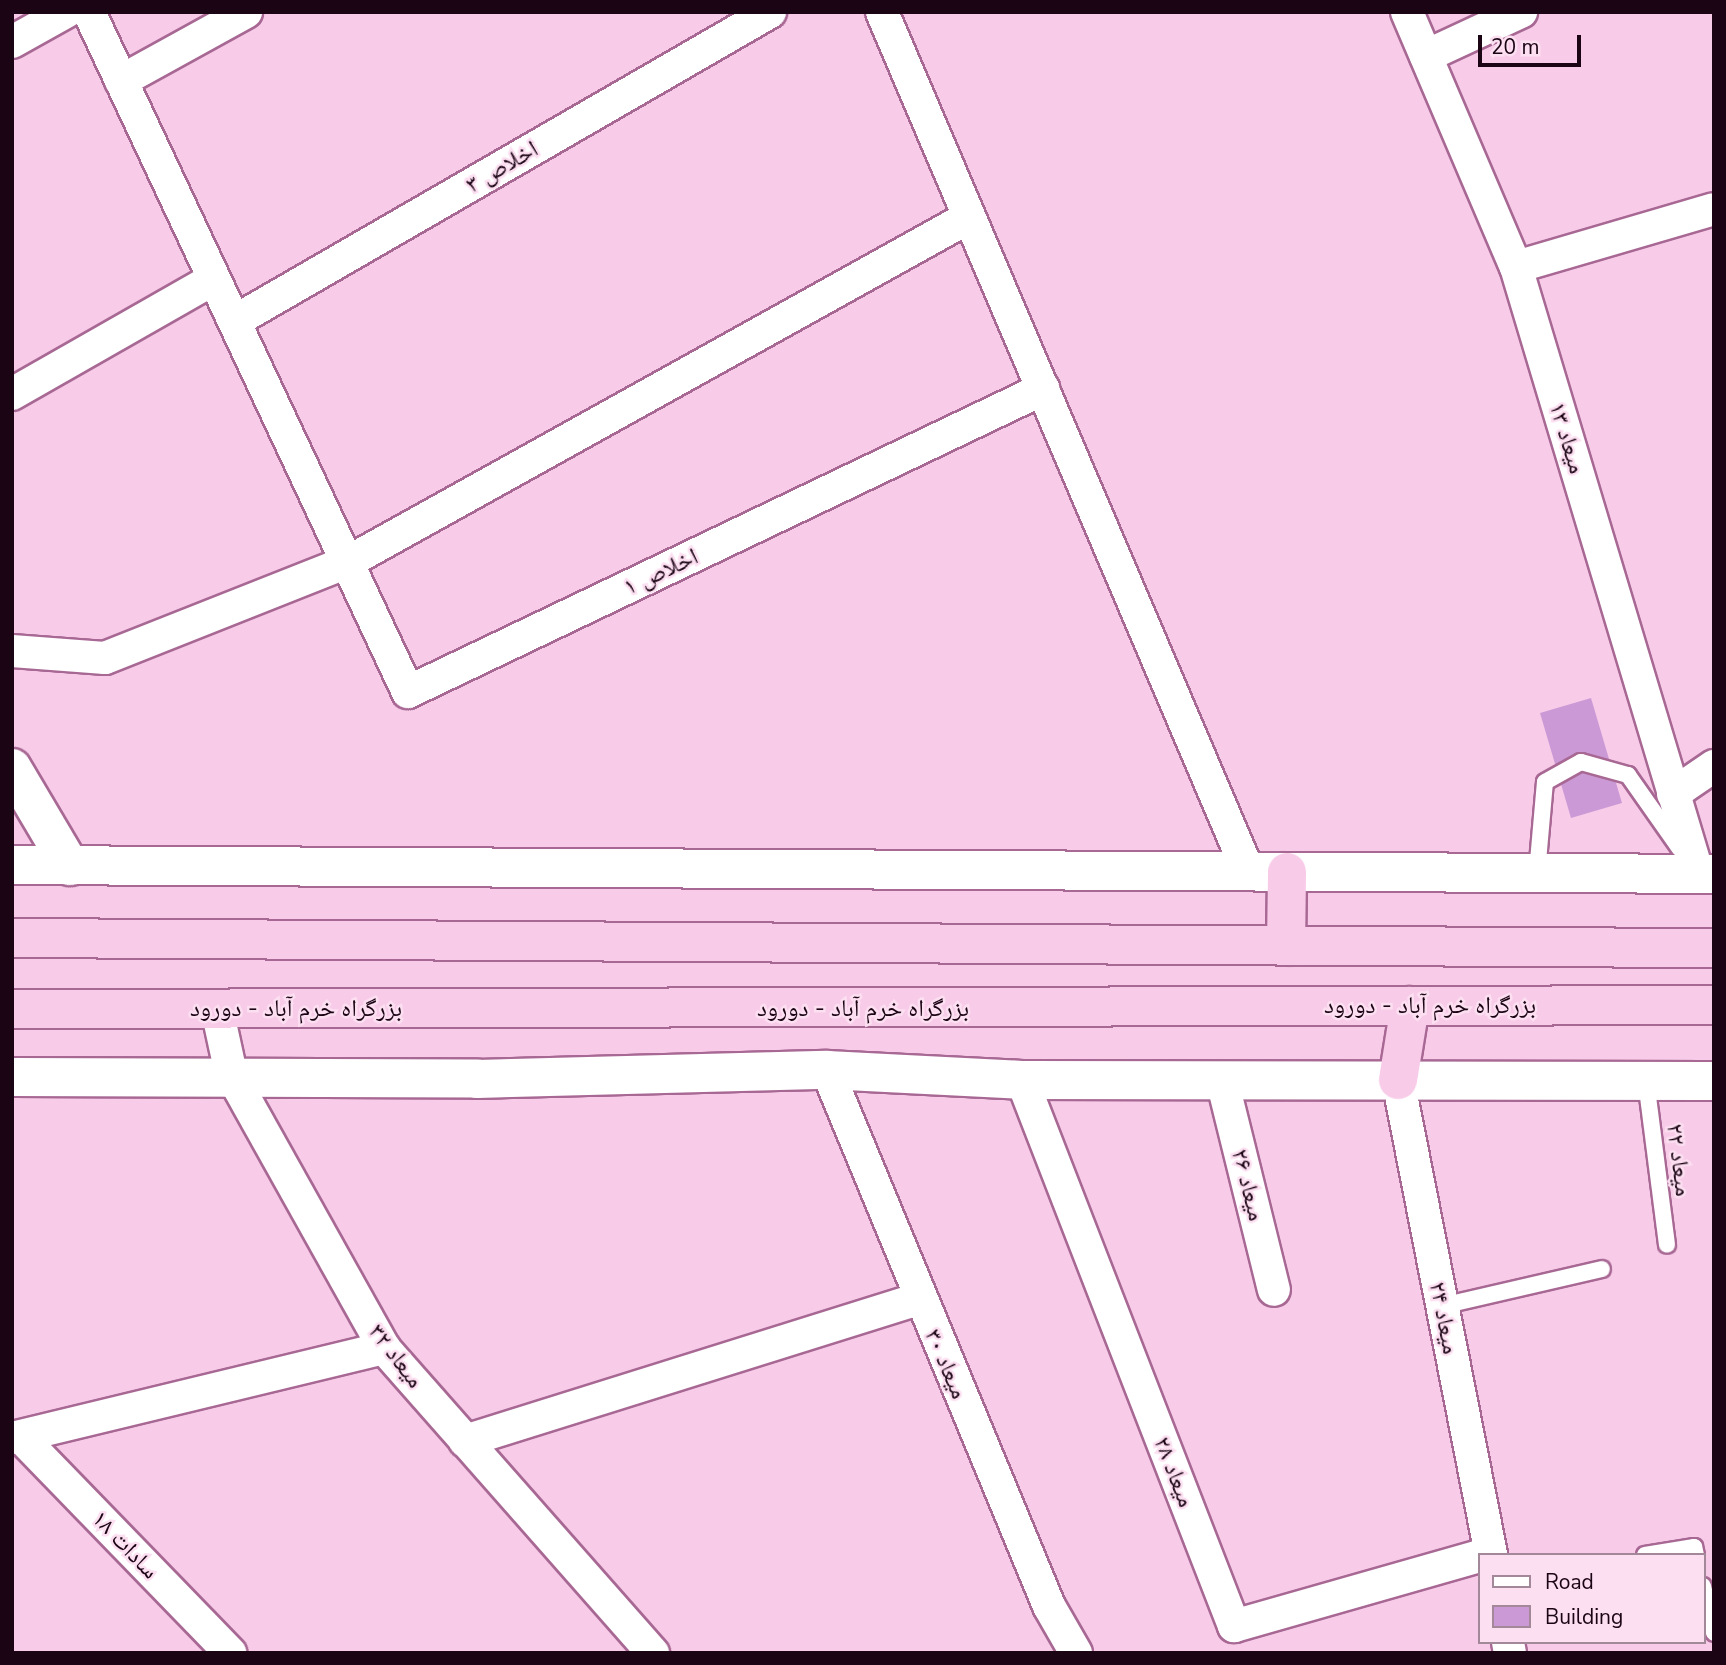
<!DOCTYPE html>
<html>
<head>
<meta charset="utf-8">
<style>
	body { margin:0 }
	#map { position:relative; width:1726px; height:1665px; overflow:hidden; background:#f8cce8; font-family:"Nunito Sans","Noto Naskh Arabic",sans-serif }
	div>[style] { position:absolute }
	.building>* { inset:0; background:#cb9ad6 }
	.roads { filter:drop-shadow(2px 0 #a86894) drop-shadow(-2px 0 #a86894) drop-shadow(0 2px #a86894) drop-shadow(0 -2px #a86894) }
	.service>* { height:16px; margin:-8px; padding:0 8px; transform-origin:8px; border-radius:8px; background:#fff }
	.minor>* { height:32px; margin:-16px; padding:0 16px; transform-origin:16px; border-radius:16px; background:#fff }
	.tertiary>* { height:38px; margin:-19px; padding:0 19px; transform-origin:19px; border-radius:19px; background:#fff }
	.trunk>* { height:38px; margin:-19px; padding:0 19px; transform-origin:19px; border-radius:19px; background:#f8cbe8 }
	span { translate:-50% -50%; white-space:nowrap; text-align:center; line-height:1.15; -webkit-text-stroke:5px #fcdff1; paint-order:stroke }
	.street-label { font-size:24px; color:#1b0515 }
	.frame { position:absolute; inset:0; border:14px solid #1b0515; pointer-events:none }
	.legend { position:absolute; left:1478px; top:1553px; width:228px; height:91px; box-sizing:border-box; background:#fcdff1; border:2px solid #a28899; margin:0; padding:9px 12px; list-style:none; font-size:21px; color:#1b0515 }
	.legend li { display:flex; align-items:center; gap:14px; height:35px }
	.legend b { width:35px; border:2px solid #a28899 }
	.scale { position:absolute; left:1478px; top:35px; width:103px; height:32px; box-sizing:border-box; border:4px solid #1b0515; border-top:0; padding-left:9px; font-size:21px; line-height:24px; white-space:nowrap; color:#1b0515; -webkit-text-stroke:5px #fcdff1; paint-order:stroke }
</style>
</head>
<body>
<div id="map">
	<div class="building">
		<i style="clip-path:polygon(1591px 698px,1622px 803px,1571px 818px,1540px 713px)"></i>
	</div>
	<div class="roads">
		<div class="service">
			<i style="left:1537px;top:873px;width:91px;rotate:-85deg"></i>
			<i style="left:1545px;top:782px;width:41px;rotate:-29.1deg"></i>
			<i style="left:1581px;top:762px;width:49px;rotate:15.5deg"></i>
			<i style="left:1628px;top:775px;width:90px;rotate:54.9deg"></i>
			<i style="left:1646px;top:1081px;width:165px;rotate:82.7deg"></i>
			<i style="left:1442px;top:1306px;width:164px;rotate:-13deg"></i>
			<i style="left:1645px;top:1555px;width:50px;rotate:-9.3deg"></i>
			<i style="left:1694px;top:1547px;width:8px;rotate:76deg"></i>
			<i style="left:1703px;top:1586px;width:48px;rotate:76.8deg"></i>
		</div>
		<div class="minor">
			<i style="left:89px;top:12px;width:751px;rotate:64.87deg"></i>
			<i style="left:408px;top:692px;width:704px;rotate:-25.51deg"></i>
			<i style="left:882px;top:12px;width:934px;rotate:66.92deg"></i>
			<i style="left:1407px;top:12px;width:277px;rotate:66.9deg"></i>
			<i style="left:1516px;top:267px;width:634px;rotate:73.31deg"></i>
			<i style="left:12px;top:42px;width:62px;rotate:-29.1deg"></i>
			<i style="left:1426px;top:56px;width:105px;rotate:-24.9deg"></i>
			<i style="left:121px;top:81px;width:143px;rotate:-28.9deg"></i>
			<i style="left:1516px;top:267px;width:206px;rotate:-16.3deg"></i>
			<i style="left:235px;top:321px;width:618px;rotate:-30.01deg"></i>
			<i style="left:12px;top:394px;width:232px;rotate:-29.7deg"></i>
			<i style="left:12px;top:651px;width:93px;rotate:4.3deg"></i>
			<i style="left:105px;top:658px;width:261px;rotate:-21.6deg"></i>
			<i style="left:348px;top:562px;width:710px;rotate:-29.05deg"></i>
			<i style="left:1673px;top:794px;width:50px;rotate:-34.3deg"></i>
			<i style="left:217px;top:1009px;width:66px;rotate:77.8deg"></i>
			<i style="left:231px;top:1074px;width:314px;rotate:60.8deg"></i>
			<i style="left:384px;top:1348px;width:407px;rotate:48.6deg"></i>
			<i style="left:827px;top:1070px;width:580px;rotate:67.5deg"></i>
			<i style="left:1049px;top:1606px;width:54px;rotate:60.1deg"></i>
			<i style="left:1022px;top:1080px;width:586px;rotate:68.78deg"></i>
			<i style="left:1234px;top:1626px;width:255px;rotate:-15.9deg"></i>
			<i style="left:1222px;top:1080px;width:216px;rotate:76.1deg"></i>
			<i style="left:1398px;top:1080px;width:484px;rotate:78.9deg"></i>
			<i style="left:21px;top:1437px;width:301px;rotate:45.9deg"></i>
			<i style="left:12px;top:1438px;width:383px;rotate:-13.6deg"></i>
			<i style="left:465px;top:1441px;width:475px;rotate:-17.4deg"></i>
			<i style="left:1508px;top:1642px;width:11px;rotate:80deg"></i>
		</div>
		<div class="tertiary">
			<i style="left:12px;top:768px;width:114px;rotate:59.4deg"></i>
			<i style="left:12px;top:865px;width:1702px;rotate:0.3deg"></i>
			<i style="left:12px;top:1077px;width:465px;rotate:0.2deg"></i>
			<i style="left:477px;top:1079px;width:350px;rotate:-1.5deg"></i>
			<i style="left:827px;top:1070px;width:195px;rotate:2.9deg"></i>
			<i style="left:1022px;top:1080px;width:692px;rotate:0.08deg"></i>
		</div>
		<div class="trunk">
			<i style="left:12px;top:938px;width:1702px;rotate:0.34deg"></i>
			<i style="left:1286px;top:946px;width:74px;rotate:-89.2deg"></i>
			<i style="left:12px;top:1009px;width:1702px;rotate:-0.13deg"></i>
			<i style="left:1398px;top:1080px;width:75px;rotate:-80.8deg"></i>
		</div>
	</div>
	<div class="street-label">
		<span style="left:502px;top:167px;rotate:-30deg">اخلاص ۳</span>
		<span style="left:1567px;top:438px;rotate:73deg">میعاد ۱۳</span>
		<span style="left:661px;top:572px;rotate:-25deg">اخلاص ۱</span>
		<span style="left:1430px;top:1006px">بزرگراه خرم آباد - دورود</span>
		<span style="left:296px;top:1009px">بزرگراه خرم آباد - دورود</span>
		<span style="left:863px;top:1009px">بزرگراه خرم آباد - دورود</span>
		<span style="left:1679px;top:1160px;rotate:83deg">میعاد ۲۲</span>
		<span style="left:1248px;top:1185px;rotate:76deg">میعاد ۲۶</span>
		<span style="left:1444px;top:1318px;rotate:79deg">میعاد ۲۴</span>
		<span style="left:396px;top:1356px;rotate:53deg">میعاد ۳۲</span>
		<span style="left:946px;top:1364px;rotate:67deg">میعاد ۳۰</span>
		<span style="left:1174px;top:1472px;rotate:69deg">میعاد ۲۸</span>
		<span style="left:125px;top:1545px;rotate:46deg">سادات ۱۸</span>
	</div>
	<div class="frame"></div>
	<ul class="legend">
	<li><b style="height:9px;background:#fff"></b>Road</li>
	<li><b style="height:19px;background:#cb9ad6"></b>Building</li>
	</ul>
	<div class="scale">20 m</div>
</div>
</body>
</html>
